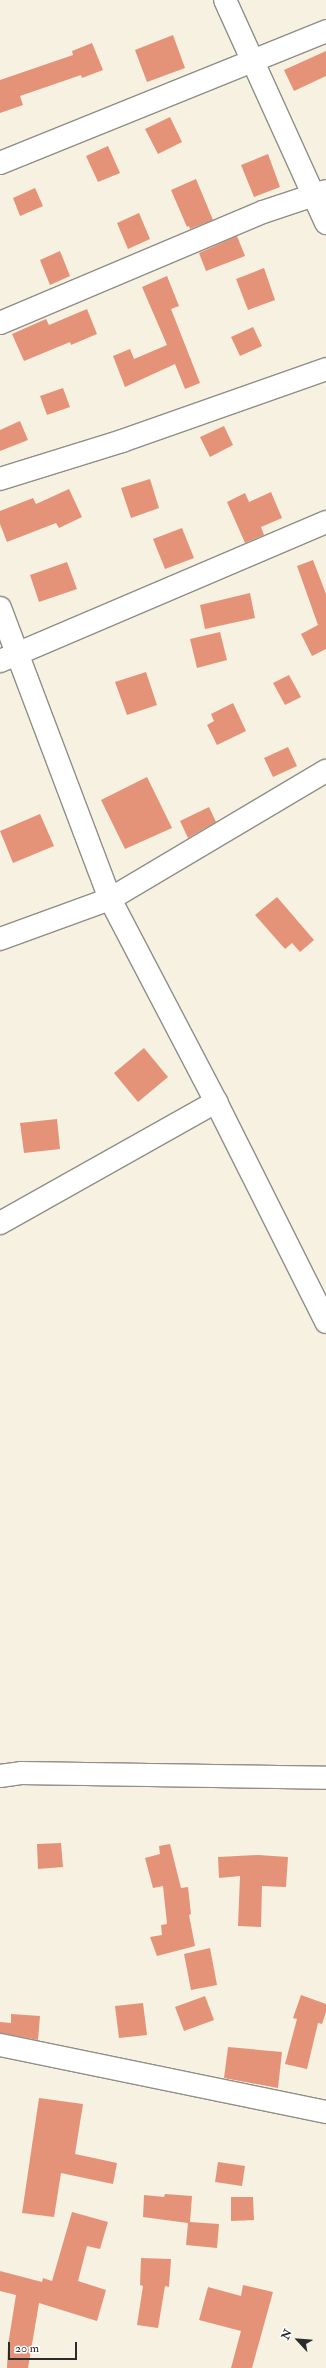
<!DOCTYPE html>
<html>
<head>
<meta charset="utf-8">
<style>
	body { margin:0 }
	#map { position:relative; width:326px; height:2368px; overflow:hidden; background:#f6f1e1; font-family:"IM FELL Double Pica",serif }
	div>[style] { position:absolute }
	.building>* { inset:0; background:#e59378 }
	.roads { filter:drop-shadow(1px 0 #908e86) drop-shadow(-1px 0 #908e86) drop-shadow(0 1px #908e86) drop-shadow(0 -1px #908e86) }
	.minor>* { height:22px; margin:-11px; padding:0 11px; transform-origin:11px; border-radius:11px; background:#fff }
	span { translate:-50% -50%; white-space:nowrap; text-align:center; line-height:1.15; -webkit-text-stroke:4px #fff; paint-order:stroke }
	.north { position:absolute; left:278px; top:2320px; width:40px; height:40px; -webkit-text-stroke:3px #fff; paint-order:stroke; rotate:296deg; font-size:11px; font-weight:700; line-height:16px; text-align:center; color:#2b2b2b }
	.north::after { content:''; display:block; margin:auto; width:14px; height:18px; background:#2b2b2b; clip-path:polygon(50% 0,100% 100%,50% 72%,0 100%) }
	.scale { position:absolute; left:8px; top:2342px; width:69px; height:18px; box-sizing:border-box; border:2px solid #2b2b2b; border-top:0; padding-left:5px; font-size:12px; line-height:14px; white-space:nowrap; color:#2b2b2b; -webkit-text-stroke:3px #fff; paint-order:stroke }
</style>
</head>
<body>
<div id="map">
	<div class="building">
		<i style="clip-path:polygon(173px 35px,185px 68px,147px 82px,135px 50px)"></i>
		<i style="clip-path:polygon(92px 43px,103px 70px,82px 78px,81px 75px,20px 96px,23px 105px,0 113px,0 80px,73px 55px,72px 51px)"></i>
		<i style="clip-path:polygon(326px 51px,326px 76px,294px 91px,284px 70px)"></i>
		<i style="clip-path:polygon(170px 117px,182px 142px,158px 154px,145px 129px)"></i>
		<i style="clip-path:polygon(108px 146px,120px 173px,98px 182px,86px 156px)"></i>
		<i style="clip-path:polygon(268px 154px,280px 187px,254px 197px,241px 165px)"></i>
		<i style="clip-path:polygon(196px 179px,213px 220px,190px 229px,189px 226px,187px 227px,171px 190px)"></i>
		<i style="clip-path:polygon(35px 188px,43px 206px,20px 216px,13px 198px)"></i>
		<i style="clip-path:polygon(139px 213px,150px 239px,128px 249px,117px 223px)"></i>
		<i style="clip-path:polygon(237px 236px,245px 256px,206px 271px,199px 253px)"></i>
		<i style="clip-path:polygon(60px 251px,70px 276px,50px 285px,40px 260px)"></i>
		<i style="clip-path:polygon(264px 268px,275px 300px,248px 310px,236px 279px)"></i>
		<i style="clip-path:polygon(167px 276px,179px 306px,171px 309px,200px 383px,185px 389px,175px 364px,125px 387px,113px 356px,130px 349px,134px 359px,167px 345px,142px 287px)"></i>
		<i style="clip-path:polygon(87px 309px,97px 334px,71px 345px,70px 342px,24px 361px,12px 334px,46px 319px,49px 325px)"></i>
		<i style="clip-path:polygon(253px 327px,262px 346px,240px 356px,231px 337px)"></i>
		<i style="clip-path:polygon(63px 388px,70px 407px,47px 415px,40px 396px)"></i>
		<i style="clip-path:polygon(20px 421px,28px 440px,0 451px,0 430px)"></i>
		<i style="clip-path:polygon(224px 426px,233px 445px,210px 457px,200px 437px)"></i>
		<i style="clip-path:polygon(150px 479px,159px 508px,131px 518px,121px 488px)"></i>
		<i style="clip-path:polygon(69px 489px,82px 517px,59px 528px,56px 523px,7px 542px,0 524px,0 511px,33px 498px,36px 504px)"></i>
		<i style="clip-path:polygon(271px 492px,282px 518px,261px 527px,264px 535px,245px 543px,227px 502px,245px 493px,249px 502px)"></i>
		<i style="clip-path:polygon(182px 528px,194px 558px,165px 569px,153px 539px)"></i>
		<i style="clip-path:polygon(313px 560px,326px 594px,326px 649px,312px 656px,301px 634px,318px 625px,297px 566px)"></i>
		<i style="clip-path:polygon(67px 562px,77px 589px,39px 602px,30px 575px)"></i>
		<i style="clip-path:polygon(250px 593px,255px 618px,205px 629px,200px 605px)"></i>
		<i style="clip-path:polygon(220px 632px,227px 660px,197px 668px,190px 639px)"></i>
		<i style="clip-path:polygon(146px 672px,157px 705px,127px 715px,115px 682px)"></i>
		<i style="clip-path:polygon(289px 675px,301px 697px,285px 705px,273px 683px)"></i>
		<i style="clip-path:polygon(233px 703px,246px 731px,217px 745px,207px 725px,214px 721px,211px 714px)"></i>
		<i style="clip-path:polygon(288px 747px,297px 766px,273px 777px,264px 758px)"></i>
		<i style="clip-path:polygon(147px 777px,172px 828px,125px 849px,101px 800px)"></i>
		<i style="clip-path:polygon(209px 807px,216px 822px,188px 838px,180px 821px)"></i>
		<i style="clip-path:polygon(40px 814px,54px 846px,13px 863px,0 831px)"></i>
		<i style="clip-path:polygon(277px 897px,314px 940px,300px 952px,292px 943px,285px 949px,255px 915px)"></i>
		<i style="clip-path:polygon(144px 1048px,168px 1077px,138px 1102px,114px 1073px)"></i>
		<i style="clip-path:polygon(57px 1119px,60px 1149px,24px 1153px,20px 1123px)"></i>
		<i style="clip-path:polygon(61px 1843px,63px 1867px,38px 1869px,37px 1844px)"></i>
		<i style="clip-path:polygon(170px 1844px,181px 1888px,188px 1887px,191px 1914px,189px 1915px,195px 1946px,157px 1956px,150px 1937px,162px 1935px,161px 1925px,167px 1924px,163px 1886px,153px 1888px,145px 1858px,160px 1854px,159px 1846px)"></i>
		<i style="clip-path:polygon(258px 1855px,288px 1857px,286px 1887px,262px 1886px,261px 1927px,238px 1926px,240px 1876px,219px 1878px,218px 1857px)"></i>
		<i style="clip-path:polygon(210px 1948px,217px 1985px,191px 1990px,184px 1954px)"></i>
		<i style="clip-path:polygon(301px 1995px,326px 2004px,326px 2012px,322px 2024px,318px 2023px,307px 2069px,285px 2064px,297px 2019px,293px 2018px)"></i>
		<i style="clip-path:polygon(205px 1996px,214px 2020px,184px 2031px,175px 2007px)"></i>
		<i style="clip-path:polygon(143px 2003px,147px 2035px,119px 2038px,115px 2006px)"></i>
		<i style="clip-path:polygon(11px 2014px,40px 2016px,38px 2040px,0 2033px,0 2022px,11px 2023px)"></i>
		<i style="clip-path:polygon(228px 2047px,282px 2052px,278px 2088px,224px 2078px)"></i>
		<i style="clip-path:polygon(39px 2098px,83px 2104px,75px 2154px,117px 2163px,113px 2184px,61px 2173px,54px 2217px,22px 2213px)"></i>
		<i style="clip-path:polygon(218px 2162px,245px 2166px,242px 2186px,215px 2182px)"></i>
		<i style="clip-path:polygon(165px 2194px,192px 2196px,190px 2222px,219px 2224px,217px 2248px,186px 2245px,188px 2223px,143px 2217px,144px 2195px,164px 2197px)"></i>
		<i style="clip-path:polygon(231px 2197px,253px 2197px,254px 2220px,231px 2221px)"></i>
		<i style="clip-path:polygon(72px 2212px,108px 2222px,100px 2249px,87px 2246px,78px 2281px,106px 2290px,97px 2321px,39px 2303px,28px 2368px,7px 2368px,8px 2345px,16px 2295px,0 2291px,0 2271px,42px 2282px,43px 2278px,52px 2281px)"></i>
		<i style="clip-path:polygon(141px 2258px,171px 2259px,169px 2287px,165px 2286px,158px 2328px,137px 2325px,143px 2286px,140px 2285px)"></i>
		<i style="clip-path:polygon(243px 2285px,273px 2292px,252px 2368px,231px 2368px,241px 2331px,199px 2320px,208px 2287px,241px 2296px)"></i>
	</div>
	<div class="roads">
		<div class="minor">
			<i style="left:225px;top:0;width:245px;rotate:65.6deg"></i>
			<i style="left:0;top:163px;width:352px;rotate:-22deg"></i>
			<i style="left:0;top:323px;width:285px;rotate:-22.9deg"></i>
			<i style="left:263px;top:212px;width:66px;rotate:-18.4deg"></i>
			<i style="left:0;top:479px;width:128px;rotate:-17.3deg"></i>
			<i style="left:122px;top:441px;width:216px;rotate:-19.4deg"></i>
			<i style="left:0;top:608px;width:311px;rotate:69.3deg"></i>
			<i style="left:110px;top:899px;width:229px;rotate:62.4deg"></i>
			<i style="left:216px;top:1102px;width:246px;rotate:63.4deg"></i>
			<i style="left:0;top:661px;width:354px;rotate:-23.1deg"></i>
			<i style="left:0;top:939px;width:117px;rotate:-20deg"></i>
			<i style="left:110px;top:899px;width:251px;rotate:-30.7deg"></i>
			<i style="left:0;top:1223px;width:248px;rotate:-29.3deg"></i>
			<i style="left:0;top:1776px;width:21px;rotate:-8deg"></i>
			<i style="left:21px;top:1773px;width:305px;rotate:0.9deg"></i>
			<i style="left:0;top:2045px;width:333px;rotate:11.6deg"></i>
		</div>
	</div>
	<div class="north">N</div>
	<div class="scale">20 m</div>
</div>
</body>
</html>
